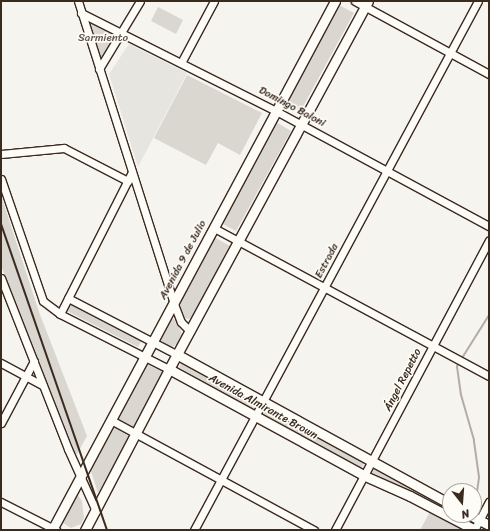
<!DOCTYPE html>
<html>
<head>
<meta charset="utf-8">
<style>
	body { margin:0 }
	#map { position:relative; width:490px; height:531px; overflow:hidden; background:#f5f4ee; font-family:Sriracha,sans-serif }
	div>[style] { position:absolute }
	.built>* { inset:0; background:#e7e5df }
	.green>* { inset:0; background:#dad6d0 }
	.stream>* { height:2px; margin:-1px; padding:0 1px; transform-origin:1px; border-radius:1px; background:#b4aca4 }
	.roads { filter:drop-shadow(1px 0 #3b2a1e) drop-shadow(-1px 0 #3b2a1e) drop-shadow(0 1px #3b2a1e) drop-shadow(0 -1px #3b2a1e) }
	.minor>* { height:7px; margin:-3.5px; padding:0 3.5px; transform-origin:3.5px; border-radius:3.5px; background:#fdfcf7 }
	.major>* { height:9px; margin:-4.5px; padding:0 4.5px; transform-origin:4.5px; border-radius:4.5px; background:#fdfcf7 }
	.rail>* { height:2px; margin:-1px; padding:0 1px; transform-origin:1px; border-radius:1px; background:#3b2a1e }
	span { translate:-50% -50%; white-space:nowrap; text-align:center; line-height:1.15; -webkit-text-stroke:3.5px #fdfcf7; paint-order:stroke }
	.park-label { font-size:11px; color:#63554a }
	.street-label { font-size:11px; color:#3b2a1e }
	.frame { position:absolute; inset:0; border:2px solid #3b2a1e; pointer-events:none }
	.north { position:absolute; left:442px; top:483px; width:40px; height:40px; box-sizing:border-box; background:#fdfcf7; border:1px solid #afa8a0; border-radius:50%; rotate:163deg; font-size:11px; font-weight:700; line-height:16px; text-align:center; color:#3b2a1e }
	.north::after { content:''; display:block; margin:auto; width:14px; height:18px; background:#3b2a1e; clip-path:polygon(50% 0,100% 100%,50% 72%,0 100%) }
</style>
</head>
<body>
<div id="map">
	<div class="built">
		<i style="clip-path:polygon(129px 44px,187px 73px,138px 167px,109px 74px)"></i>
	</div>
	<div class="green">
		<i style="clip-path:polygon(339px 5px,354px 13px,300px 112px,285px 105px)"></i>
		<i style="clip-path:polygon(158px 7px,183px 20px,176px 34px,151px 21px)"></i>
		<i style="clip-path:polygon(83px 15px,120px 33px,99px 66px)"></i>
		<i style="clip-path:polygon(187px 75px,262px 113px,240px 155px,218px 143px,206px 165px,154px 138px)"></i>
		<i style="clip-path:polygon(276px 122px,291px 131px,236px 231px,221px 223px)"></i>
		<i style="clip-path:polygon(1px 195px,39px 312px,87px 436px,77px 454px,72px 453px,1px 265px)"></i>
		<i style="clip-path:polygon(214px 237px,230px 246px,192px 318px,187px 319px,182px 316px,179px 302px)"></i>
		<i style="clip-path:polygon(71px 303px,142px 340px,138px 347px,67px 311px)"></i>
		<i style="clip-path:polygon(174px 319px,177px 320px,182px 334px,178px 343px,172px 347px,161px 341px,161px 336px,169px 320px)"></i>
		<i style="clip-path:polygon(182px 362px,257px 402px,251px 411px,179px 367px)"></i>
		<i style="clip-path:polygon(144px 363px,163px 372px,136px 428px,117px 418px)"></i>
		<i style="clip-path:polygon(266px 407px,365px 461px,361px 469px,262px 415px)"></i>
		<i style="clip-path:polygon(112px 426px,130px 437px,98px 493px,90px 468px)"></i>
		<i style="clip-path:polygon(375px 466px,450px 507px,450px 513px,372px 473px)"></i>
		<i style="clip-path:polygon(77px 494px,82px 501px,84px 518px,81px 524px,71px 528px,62px 522px)"></i>
		<i style="clip-path:polygon(431px 510px,465px 530px,420px 530px)"></i>
	</div>
	<div class="stream">
		<i style="left:475px;top:506px;width:29px;rotate:-82deg"></i>
		<i style="left:479px;top:477px;width:37px;rotate:-98deg"></i>
		<i style="left:474px;top:440px;width:47px;rotate:-106.1deg"></i>
		<i style="left:461px;top:395px;width:29px;rotate:-98deg"></i>
		<i style="left:457px;top:366px;width:60px;rotate:-57.9deg"></i>
	</div>
	<div class="roads">
		<div class="minor">
			<i style="left:78px;top:1px;width:318px;rotate:72.4deg"></i>
			<i style="left:174px;top:304px;width:19px;rotate:69deg"></i>
			<i style="left:181px;top:322px;width:13px;rotate:45deg"></i>
			<i style="left:355px;top:1px;width:153px;rotate:28.6deg"></i>
			<i style="left:81px;top:13px;width:218px;rotate:26.7deg"></i>
			<i style="left:276px;top:111px;width:242px;rotate:28.4deg"></i>
			<i style="left:182px;top:61px;width:68px;rotate:-61.9deg"></i>
			<i style="left:99px;top:69px;width:79px;rotate:-58.9deg"></i>
			<i style="left:1px;top:154px;width:63px;rotate:-5.4deg"></i>
			<i style="left:64px;top:148px;width:72px;rotate:27.3deg"></i>
			<i style="left:1px;top:179px;width:129px;rotate:71deg"></i>
			<i style="left:43px;top:301px;width:21px;rotate:37deg"></i>
			<i style="left:60px;top:314px;width:122px;rotate:26.8deg"></i>
			<i style="left:214px;top:228px;width:312px;rotate:28.3deg"></i>
			<i style="left:1px;top:278px;width:184px;rotate:68.6deg"></i>
			<i style="left:68px;top:449px;width:68px;rotate:65.7deg"></i>
			<i style="left:68px;top:298px;width:124px;rotate:27.4deg"></i>
			<i style="left:60px;top:314px;width:159px;rotate:-63.1deg"></i>
			<i style="left:1px;top:363px;width:47px;rotate:28.2deg"></i>
			<i style="left:111px;top:420px;width:231px;rotate:28.5deg"></i>
			<i style="left:1px;top:423px;width:70px;rotate:-62deg"></i>
			<i style="left:1px;top:502px;width:62px;rotate:27deg"></i>
			<i style="left:194px;top:530px;width:600px;rotate:-61.77deg"></i>
			<i style="left:335px;top:530px;width:328px;rotate:-62deg"></i>
			<i style="left:474px;top:530px;width:32px;rotate:-62deg"></i>
		</div>
		<div class="major">
			<i style="left:178px;top:355px;width:310px;rotate:28.7deg"></i>
			<i style="left:169px;top:369px;width:223px;rotate:28.6deg"></i>
			<i style="left:365px;top:476px;width:49px;rotate:24deg"></i>
			<i style="left:410px;top:496px;width:73px;rotate:27.6deg"></i>
			<i style="left:470px;top:515px;width:21px;rotate:28deg"></i>
			<i style="left:52px;top:530px;width:600px;rotate:-61.85deg"></i>
			<i style="left:85px;top:530px;width:182px;rotate:-62.4deg"></i>
			<i style="left:169px;top:369px;width:418px;rotate:-61.6deg"></i>
		</div>
	</div>
	<div class="rail">
		<i style="left:1px;top:224px;width:324px;rotate:70.9deg"></i>
	</div>
	<div class="park-label">
		<span style="left:103px;top:38px">Sarmiento</span>
	</div>
	<div class="street-label">
		<span style="left:292px;top:107px;rotate:28deg">Domingo Baloni</span>
		<span style="left:183px;top:260px;rotate:-62deg">Avenida 9 de Julio</span>
		<span style="left:327px;top:261px;rotate:-62deg">Estrada</span>
		<span style="left:403px;top:380px;rotate:-63deg">Ángel Repetto</span>
		<span style="left:263px;top:407px;rotate:29deg">Avenida Almirante Brown</span>
	</div>
	<div class="frame"></div>
	<div class="north">N</div>
</div>
</body>
</html>
